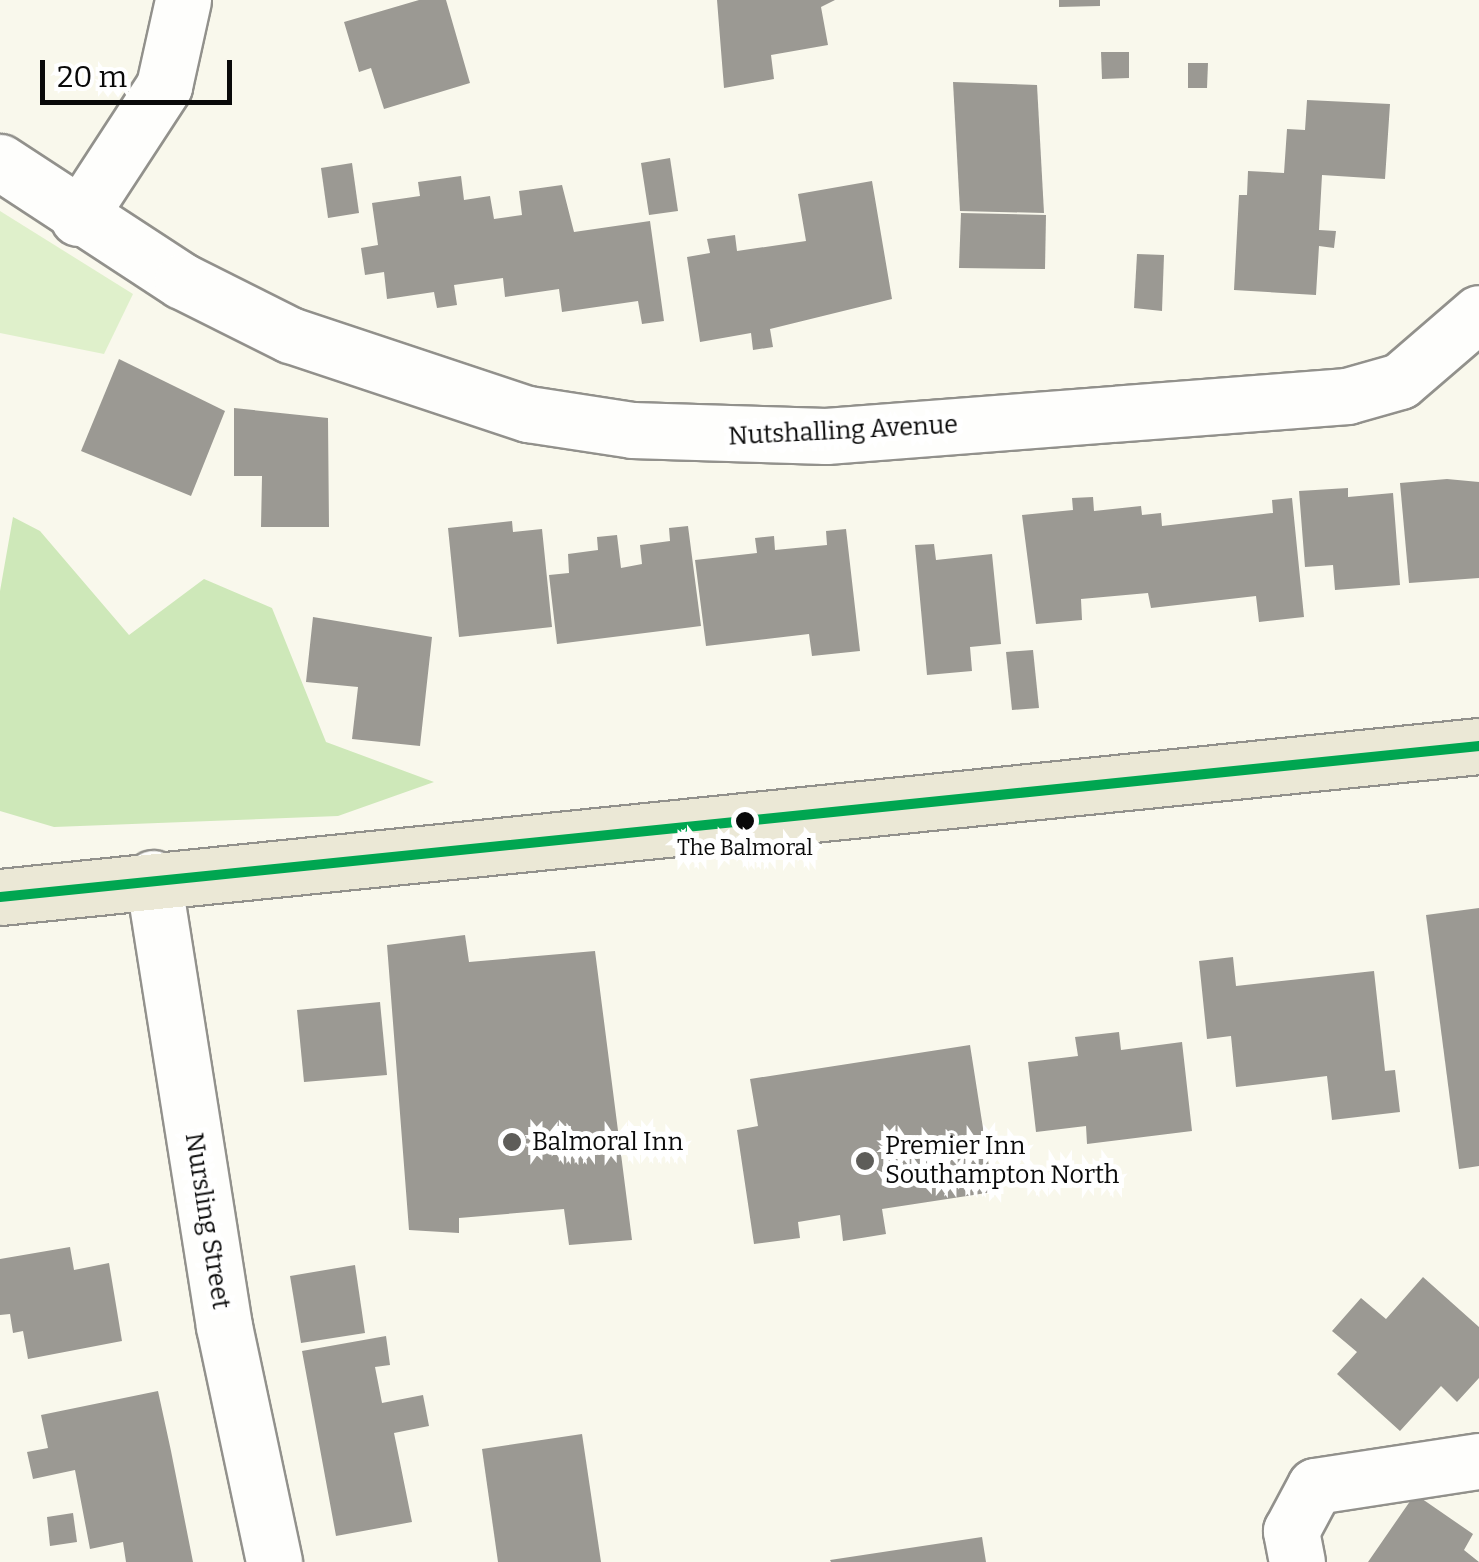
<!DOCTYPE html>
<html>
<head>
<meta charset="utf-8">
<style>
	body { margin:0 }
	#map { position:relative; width:1479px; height:1562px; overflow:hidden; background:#f9f8ec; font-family:Bitter,serif }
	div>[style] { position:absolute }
	.green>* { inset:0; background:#dff0cb }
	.forest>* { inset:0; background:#cee8b9 }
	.building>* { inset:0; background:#9b9993 }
	.roads { filter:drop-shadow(2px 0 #92918c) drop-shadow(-2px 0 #92918c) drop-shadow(0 2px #92918c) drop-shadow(0 -2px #92918c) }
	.minor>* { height:55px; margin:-27.5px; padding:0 27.5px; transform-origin:27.5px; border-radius:27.5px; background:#fefefc }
	.major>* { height:55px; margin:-27.5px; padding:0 27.5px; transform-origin:27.5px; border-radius:27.5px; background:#ebe8d6 }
	.bus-1>* { height:10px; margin:-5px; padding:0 5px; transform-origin:5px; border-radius:5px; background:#00a651 }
	.dots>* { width:28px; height:28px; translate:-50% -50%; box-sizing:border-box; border:5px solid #fff; border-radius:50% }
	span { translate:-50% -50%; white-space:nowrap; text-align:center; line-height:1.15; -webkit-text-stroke:10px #fff; paint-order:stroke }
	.bus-label { font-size:22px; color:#0a0a0a }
	.street-label { font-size:25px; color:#0a0a0a }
	.poi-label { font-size:25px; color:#0a0a0a }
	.left { translate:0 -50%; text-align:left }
	.scale { position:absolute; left:40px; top:60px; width:192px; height:45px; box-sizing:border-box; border:5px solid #0a0a0a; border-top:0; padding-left:12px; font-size:30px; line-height:35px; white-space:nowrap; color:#0a0a0a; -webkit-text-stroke:8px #fff; paint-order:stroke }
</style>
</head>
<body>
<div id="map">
	<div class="green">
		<i style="clip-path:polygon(0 211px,133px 294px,104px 354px,0 333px)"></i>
	</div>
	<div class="forest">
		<i style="clip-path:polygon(13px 517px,40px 531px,129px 635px,204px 579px,272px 608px,326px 742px,434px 782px,338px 816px,54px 827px,0 811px,0 591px)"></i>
	</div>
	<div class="building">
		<i style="clip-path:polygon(419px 0,446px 0,470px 83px,384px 109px,371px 68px,359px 72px,344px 22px)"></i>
		<i style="clip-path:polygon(717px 0,835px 0,821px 7px,828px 45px,771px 55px,774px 79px,724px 88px)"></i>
		<i style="clip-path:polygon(1059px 0,1100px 0,1100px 6px,1059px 7px)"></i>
		<i style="clip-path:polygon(1101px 52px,1129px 52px,1129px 78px,1102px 79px)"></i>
		<i style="clip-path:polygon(1188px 63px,1208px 63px,1207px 88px,1188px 88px)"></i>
		<i style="clip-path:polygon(953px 82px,1037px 85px,1044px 213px,960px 211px)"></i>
		<i style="clip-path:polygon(1307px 100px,1390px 104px,1385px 179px,1322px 175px,1319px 230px,1336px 231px,1334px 248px,1319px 246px,1316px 295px,1234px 290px,1239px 195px,1247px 195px,1248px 171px,1284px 173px,1287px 129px,1305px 130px)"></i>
		<i style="clip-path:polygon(670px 158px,678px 211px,649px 215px,641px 163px)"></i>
		<i style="clip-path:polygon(352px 163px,359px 213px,328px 218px,321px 168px)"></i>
		<i style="clip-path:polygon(461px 176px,464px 200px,490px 196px,494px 219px,522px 215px,519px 191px,562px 185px,574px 232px,650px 221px,664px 321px,642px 324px,638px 301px,562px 312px,559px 289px,505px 297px,503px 278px,454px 285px,457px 305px,437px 308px,434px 292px,387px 299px,384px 272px,365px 275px,361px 248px,378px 245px,372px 203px,420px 196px,418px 182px)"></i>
		<i style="clip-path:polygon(872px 181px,892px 299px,770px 329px,773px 347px,753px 350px,751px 333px,700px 342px,687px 257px,710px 253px,707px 239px,735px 235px,737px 251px,806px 241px,798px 194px)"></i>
		<i style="clip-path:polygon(961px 213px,1046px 215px,1045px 269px,959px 268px)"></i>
		<i style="clip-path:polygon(1137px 254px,1164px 255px,1162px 311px,1134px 308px)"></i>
		<i style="clip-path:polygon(119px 359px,225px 411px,191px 496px,81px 451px)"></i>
		<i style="clip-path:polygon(234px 408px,328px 418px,329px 527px,261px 527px,262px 476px,234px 476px)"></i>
		<i style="clip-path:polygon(1447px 479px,1479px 482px,1479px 578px,1409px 583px,1400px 483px)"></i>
		<i style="clip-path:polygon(1348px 488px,1348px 497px,1393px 493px,1400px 585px,1335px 590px,1333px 565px,1305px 567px,1299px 491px)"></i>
		<i style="clip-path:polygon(1093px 497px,1094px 511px,1141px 506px,1142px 515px,1161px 513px,1162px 526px,1273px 513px,1272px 500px,1292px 498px,1304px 617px,1259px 622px,1256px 596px,1151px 608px,1148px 593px,1081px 599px,1082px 620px,1036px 624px,1022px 515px,1073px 510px,1072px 498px)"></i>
		<i style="clip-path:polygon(512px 521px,513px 532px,542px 529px,552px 627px,459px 637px,448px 528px)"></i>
		<i style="clip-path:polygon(688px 526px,701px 626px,557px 644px,549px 575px,569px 573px,568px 554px,598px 550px,597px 537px,617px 535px,621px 568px,642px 564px,640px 545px,670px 541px,669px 528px)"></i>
		<i style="clip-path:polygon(846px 529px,860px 651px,812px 656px,809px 634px,706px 646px,695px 560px,757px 553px,755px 538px,774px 536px,775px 550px,827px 545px,826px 531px)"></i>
		<i style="clip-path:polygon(934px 544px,936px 560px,992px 554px,1001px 644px,970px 647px,972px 671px,927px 675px,915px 545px)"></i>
		<i style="clip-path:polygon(313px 617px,432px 637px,420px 746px,352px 739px,358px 687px,306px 682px)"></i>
		<i style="clip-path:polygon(1033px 650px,1039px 708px,1012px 710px,1006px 652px)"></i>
		<i style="clip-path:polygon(1479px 908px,1479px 1166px,1459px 1169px,1426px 915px)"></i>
		<i style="clip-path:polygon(465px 935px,469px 962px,595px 951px,632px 1240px,569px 1245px,564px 1209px,459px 1218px,459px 1233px,409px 1230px,387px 945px)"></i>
		<i style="clip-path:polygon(1233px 957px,1236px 986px,1374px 971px,1385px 1071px,1395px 1070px,1400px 1112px,1332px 1120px,1327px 1076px,1236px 1087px,1231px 1036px,1207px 1039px,1199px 961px)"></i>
		<i style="clip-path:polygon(380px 1002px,387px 1075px,304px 1082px,297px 1010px)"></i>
		<i style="clip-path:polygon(1119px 1032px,1121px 1050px,1182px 1042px,1192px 1131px,1087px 1144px,1086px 1126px,1036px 1132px,1028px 1062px,1078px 1056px,1075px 1037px)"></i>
		<i style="clip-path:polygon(970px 1045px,993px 1192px,882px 1209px,886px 1234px,843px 1241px,840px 1215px,798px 1222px,800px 1238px,754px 1244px,737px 1130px,758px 1126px,750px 1079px)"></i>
		<i style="clip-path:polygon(70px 1247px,74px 1270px,109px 1263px,122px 1341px,28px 1359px,23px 1331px,13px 1333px,10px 1314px,0 1315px,0 1259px)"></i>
		<i style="clip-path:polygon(355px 1265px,365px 1333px,301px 1343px,290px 1276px)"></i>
		<i style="clip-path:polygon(1423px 1277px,1479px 1327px,1479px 1378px,1457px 1402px,1441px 1386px,1400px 1431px,1337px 1374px,1357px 1352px,1332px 1331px,1361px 1298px,1386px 1319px)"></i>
		<i style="clip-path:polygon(386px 1336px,390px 1365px,375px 1367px,382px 1403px,423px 1395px,429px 1426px,394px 1433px,412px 1522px,336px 1536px,302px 1351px)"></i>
		<i style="clip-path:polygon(158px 1391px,171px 1451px,193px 1562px,126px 1562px,123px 1542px,90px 1549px,75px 1470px,33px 1479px,27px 1452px,48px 1448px,41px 1415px)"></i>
		<i style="clip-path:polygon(582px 1434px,601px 1562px,498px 1562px,482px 1449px)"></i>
		<i style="clip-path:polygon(1415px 1494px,1473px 1534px,1464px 1550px,1479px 1562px,1368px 1562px)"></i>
		<i style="clip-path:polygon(73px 1513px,77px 1542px,50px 1546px,47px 1517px)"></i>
		<i style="clip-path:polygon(982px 1537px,986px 1562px,831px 1562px,830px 1560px)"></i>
	</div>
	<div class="roads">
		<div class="minor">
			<i style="left:0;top:162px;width:217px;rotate:33.2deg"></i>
			<i style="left:182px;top:281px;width:121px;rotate:26.6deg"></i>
			<i style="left:290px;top:335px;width:251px;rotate:18.4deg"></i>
			<i style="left:528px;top:414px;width:105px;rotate:8.7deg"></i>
			<i style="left:632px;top:430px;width:194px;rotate:1.8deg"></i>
			<i style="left:826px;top:436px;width:523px;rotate:-4.39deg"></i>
			<i style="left:1347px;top:396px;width:55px;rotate:-15.8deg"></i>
			<i style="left:1400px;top:381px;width:104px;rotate:-40.7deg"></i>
			<i style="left:78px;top:218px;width:158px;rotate:-56.9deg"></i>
			<i style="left:164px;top:86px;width:88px;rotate:-77.5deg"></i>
			<i style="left:153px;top:878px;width:454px;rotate:81deg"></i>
			<i style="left:224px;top:1326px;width:241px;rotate:78deg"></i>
			<i style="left:1297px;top:1562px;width:32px;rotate:-101deg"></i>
			<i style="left:1291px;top:1531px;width:51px;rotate:-61.9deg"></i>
			<i style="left:1315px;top:1486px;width:166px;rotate:-8.7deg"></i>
		</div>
		<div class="major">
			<i style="left:0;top:897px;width:1487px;rotate:-5.83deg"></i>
		</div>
	</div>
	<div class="bus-1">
		<i style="left:0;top:897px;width:1487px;rotate:-5.83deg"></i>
	</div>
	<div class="dots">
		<i style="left:745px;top:821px;background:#0a0a0a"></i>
		<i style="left:512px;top:1142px;background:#5e5d59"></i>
		<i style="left:865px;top:1161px;background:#5e5d59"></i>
	</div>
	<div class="bus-label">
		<span style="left:745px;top:848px">The Balmoral</span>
	</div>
	<div class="street-label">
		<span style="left:843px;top:431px;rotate:-3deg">Nutshalling Avenue</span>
		<span style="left:207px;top:1221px;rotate:81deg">Nursling Street</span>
	</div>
	<div class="poi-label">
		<span class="left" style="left:532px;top:1142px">Balmoral Inn</span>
		<span class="left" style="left:885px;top:1161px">Premier Inn<br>Southampton North</span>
	</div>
	<div class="scale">20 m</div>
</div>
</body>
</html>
